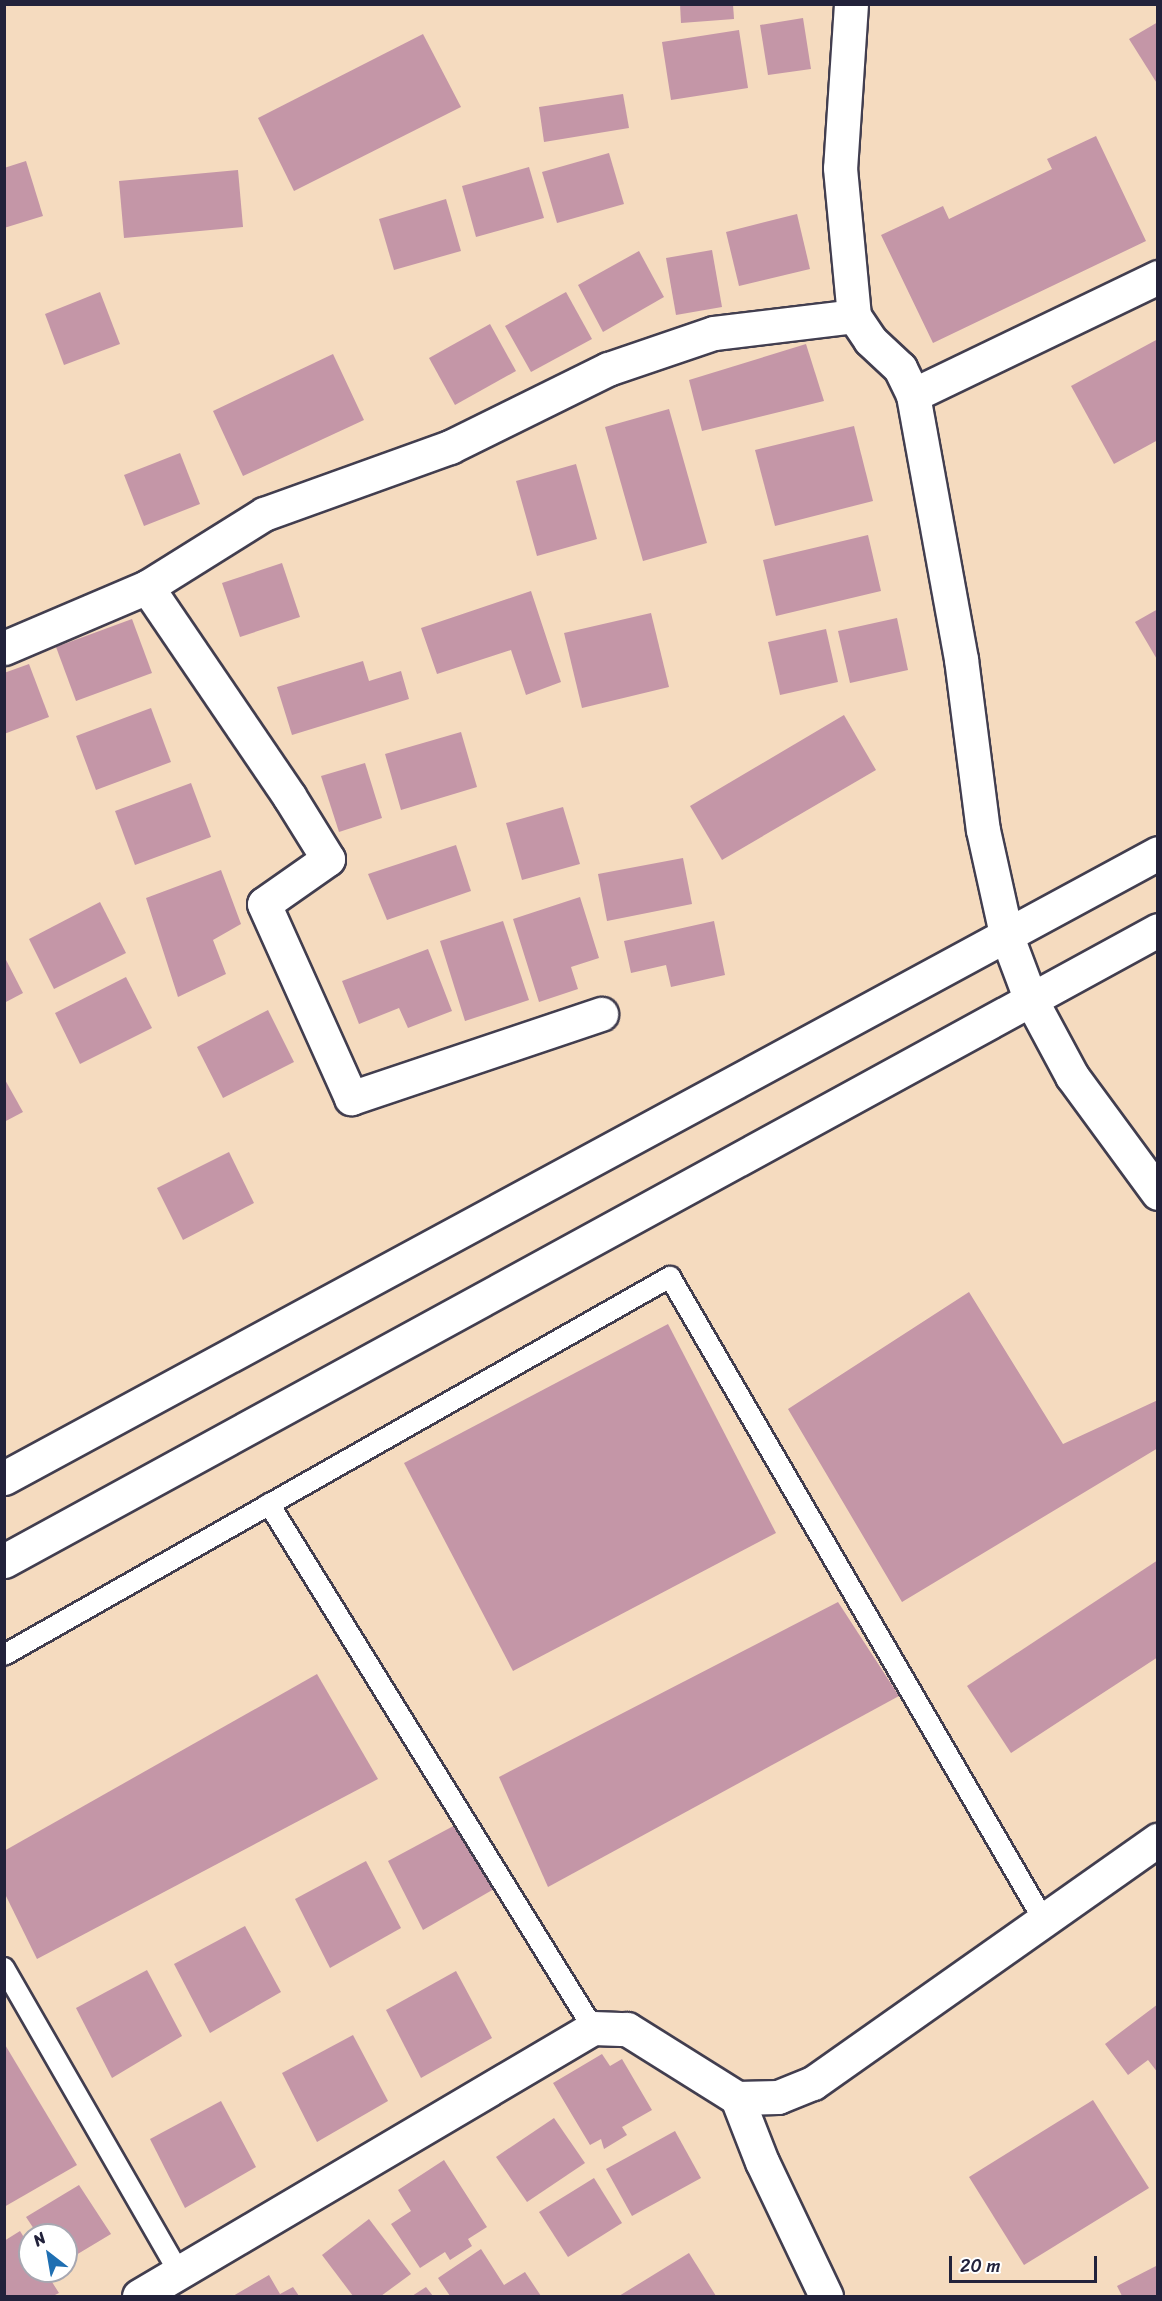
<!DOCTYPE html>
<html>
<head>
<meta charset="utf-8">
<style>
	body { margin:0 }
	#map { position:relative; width:1162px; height:2301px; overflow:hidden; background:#f5dbbf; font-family:Sriracha,sans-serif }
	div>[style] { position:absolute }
	.building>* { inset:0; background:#c496a7 }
	.roads { filter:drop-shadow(2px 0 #423e4f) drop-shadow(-2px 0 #423e4f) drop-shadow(0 2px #423e4f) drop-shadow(0 -2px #423e4f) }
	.service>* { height:20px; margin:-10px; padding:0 10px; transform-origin:10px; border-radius:10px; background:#fff }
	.minor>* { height:33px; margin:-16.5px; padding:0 16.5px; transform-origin:16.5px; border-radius:16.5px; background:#fff }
	.tertiary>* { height:33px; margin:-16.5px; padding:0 16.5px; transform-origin:16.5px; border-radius:16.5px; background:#fff }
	span { translate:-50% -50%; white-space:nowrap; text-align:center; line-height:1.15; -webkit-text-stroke:4.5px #fff; paint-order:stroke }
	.frame { position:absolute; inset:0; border:6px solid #22223b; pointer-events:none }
	.north { position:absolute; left:18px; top:2223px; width:60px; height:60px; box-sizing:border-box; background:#fff; border:2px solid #a7a7b1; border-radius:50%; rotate:329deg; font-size:16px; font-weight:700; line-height:24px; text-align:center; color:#22223b }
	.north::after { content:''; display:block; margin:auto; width:21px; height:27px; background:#1f6fb2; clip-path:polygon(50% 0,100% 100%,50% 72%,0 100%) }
	.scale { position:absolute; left:949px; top:2256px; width:148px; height:27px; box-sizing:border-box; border:3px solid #22223b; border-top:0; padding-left:8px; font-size:18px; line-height:21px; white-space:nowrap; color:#22223b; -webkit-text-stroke:4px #fff; paint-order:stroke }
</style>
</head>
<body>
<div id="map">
	<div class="building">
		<i style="clip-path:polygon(680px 4px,733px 4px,734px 19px,681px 23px)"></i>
		<i style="clip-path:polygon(803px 18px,811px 69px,768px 75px,760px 25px)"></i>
		<i style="clip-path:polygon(1158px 22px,1158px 85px,1129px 39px)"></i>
		<i style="clip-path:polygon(739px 30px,748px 88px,671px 100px,662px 42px)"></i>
		<i style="clip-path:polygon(423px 34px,461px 107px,294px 191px,258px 118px)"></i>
		<i style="clip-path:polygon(623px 94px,629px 128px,544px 142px,539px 107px)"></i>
		<i style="clip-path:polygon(1096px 136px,1146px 241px,933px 343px,881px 235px,943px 206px,949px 219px,1052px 169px,1047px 159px)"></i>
		<i style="clip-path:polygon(609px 153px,624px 204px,557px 223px,542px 172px)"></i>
		<i style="clip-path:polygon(26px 161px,43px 216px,4px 228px,4px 168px)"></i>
		<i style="clip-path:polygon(529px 167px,544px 218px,476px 237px,462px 186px)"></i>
		<i style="clip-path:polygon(238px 170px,243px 227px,124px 238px,119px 181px)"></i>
		<i style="clip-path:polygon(446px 199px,461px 251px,394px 270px,379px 219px)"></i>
		<i style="clip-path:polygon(797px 214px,810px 269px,739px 286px,726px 232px)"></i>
		<i style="clip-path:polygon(712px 250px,722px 307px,676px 315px,666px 258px)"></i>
		<i style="clip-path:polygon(639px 251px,664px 297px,603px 332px,578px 285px)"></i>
		<i style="clip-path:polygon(100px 292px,120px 344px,64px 365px,45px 314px)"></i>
		<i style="clip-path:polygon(566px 292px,592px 339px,531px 372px,505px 326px)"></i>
		<i style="clip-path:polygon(490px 324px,516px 371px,455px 405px,429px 358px)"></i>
		<i style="clip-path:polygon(1158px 339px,1158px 440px,1114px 464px,1071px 386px)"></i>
		<i style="clip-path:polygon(806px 344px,824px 401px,702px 431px,689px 380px)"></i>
		<i style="clip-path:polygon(333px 354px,364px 420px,243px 476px,213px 411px)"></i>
		<i style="clip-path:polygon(669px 409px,707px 543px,643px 561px,605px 427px)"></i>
		<i style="clip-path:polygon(854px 426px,873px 501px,775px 526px,755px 450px)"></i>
		<i style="clip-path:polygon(180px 453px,200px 504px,144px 526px,124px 475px)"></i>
		<i style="clip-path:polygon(576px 464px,597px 539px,537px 556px,516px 481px)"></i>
		<i style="clip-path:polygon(868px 535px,881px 591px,776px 616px,763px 560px)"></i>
		<i style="clip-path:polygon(282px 563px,300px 617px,240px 637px,222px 583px)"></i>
		<i style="clip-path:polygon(531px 591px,561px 682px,526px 695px,511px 650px,437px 674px,421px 628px)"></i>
		<i style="clip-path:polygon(1158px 609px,1158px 661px,1135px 622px)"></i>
		<i style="clip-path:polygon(651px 613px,669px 687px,582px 708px,564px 633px)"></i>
		<i style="clip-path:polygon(897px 618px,908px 670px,850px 683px,838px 631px)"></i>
		<i style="clip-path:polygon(132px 619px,152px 673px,76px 701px,56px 647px)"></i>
		<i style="clip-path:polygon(826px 629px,838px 682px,780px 695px,768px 642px)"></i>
		<i style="clip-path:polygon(363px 661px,369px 681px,401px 671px,409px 699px,292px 735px,277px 687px)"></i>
		<i style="clip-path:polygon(29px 664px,49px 717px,4px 734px,4px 673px)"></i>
		<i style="clip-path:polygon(151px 708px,171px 762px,96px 790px,76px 736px)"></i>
		<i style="clip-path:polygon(844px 715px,876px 770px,722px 860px,690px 806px)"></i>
		<i style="clip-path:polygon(461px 732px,477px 787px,401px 810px,385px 754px)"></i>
		<i style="clip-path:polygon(365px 763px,382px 818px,339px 832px,321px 776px)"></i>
		<i style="clip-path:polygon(191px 783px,211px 837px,135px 865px,115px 811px)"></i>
		<i style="clip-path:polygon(563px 807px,580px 864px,522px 880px,506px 823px)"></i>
		<i style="clip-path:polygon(456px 845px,471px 891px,387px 920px,368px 874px)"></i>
		<i style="clip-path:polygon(683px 858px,692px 904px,607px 921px,598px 874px)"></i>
		<i style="clip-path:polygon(221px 870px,241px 924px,213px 940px,226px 974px,178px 997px,146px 898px)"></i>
		<i style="clip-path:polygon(580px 897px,599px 958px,571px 967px,578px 989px,539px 1002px,513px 919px)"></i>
		<i style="clip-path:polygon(100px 902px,126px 953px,54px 989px,29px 939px)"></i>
		<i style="clip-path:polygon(503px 921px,529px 1000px,465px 1021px,440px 941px)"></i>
		<i style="clip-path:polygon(714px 921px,725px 975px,671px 987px,666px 965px,631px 973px,624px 941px)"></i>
		<i style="clip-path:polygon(428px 949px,452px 1011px,408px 1028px,399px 1008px,359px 1024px,342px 981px)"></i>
		<i style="clip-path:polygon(4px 956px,23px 993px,4px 1003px)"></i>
		<i style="clip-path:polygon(126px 977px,152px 1028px,80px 1064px,55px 1013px)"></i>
		<i style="clip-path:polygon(268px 1010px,294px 1062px,223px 1098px,197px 1047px)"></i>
		<i style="clip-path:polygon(4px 1078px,23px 1112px,4px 1122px)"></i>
		<i style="clip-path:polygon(229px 1152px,254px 1203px,183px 1240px,157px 1188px)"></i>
		<i style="clip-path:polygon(969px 1292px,1063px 1444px,1158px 1400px,1158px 1448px,902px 1602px,788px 1409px)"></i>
		<i style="clip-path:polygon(668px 1324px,776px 1533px,513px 1671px,404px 1463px)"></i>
		<i style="clip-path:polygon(1158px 1560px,1158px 1657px,1011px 1753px,967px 1686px)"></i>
		<i style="clip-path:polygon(838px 1602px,899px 1696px,548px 1887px,499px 1777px)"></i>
		<i style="clip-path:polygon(317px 1674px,378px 1779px,37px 1959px,4px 1892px,4px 1851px)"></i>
		<i style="clip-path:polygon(459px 1823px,494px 1889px,423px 1930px,388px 1861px)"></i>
		<i style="clip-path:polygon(366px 1861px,401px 1928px,330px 1968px,295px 1899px)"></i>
		<i style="clip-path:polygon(245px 1926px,281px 1992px,210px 2033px,174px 1964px)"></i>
		<i style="clip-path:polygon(147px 1970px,182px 2036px,112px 2078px,76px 2008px)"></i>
		<i style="clip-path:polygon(456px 1971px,492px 2038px,421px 2078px,386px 2010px)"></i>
		<i style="clip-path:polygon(1158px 2004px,1158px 2073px,1148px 2060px,1128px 2075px,1105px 2044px)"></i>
		<i style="clip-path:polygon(353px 2035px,388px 2101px,317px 2142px,282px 2073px)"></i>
		<i style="clip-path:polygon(4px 2043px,77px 2165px,4px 2207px)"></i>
		<i style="clip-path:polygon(602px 2054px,610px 2066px,622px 2059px,652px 2110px,622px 2127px,627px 2135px,604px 2149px,601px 2139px,590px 2145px,553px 2083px)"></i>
		<i style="clip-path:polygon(1093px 2100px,1149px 2188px,1024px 2265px,969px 2177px)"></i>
		<i style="clip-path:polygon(221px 2101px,256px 2167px,185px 2208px,150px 2139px)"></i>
		<i style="clip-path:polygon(554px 2118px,585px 2163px,527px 2202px,496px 2157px)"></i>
		<i style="clip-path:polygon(675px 2131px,701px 2178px,632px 2216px,606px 2169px)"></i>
		<i style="clip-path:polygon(444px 2160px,487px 2227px,468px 2239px,472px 2246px,450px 2260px,445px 2252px,420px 2268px,391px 2224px,411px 2211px,398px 2190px)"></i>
		<i style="clip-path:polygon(594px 2178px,622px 2223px,568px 2257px,539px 2212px)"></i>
		<i style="clip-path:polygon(79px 2185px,111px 2234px,66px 2261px,66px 2235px,38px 2235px,26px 2217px)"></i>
		<i style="clip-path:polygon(369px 2219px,411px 2274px,381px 2296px,353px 2296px,322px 2255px)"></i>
		<i style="clip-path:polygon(20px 2231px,30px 2247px,30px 2271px,45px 2271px,59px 2293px,53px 2296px,7px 2296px,4px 2293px,4px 2241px)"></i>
		<i style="clip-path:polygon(481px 2249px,504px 2285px,525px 2272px,541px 2296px,450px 2296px,438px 2278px)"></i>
		<i style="clip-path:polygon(689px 2253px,716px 2296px,619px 2296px)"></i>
		<i style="clip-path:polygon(1158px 2265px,1158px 2296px,1122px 2296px,1117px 2286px)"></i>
		<i style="clip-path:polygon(269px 2275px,280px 2294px,293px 2287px,299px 2296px,233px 2296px)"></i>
		<i style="clip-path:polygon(426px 2287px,433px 2296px,412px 2296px)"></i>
	</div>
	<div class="roads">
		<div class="service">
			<i style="left:269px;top:1504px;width:616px;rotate:58.27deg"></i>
			<i style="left:4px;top:1655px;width:766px;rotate:-29.58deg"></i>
			<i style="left:670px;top:1277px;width:742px;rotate:59.84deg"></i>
			<i style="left:4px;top:1968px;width:351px;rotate:60.1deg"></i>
		</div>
		<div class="minor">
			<i style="left:851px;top:4px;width:164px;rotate:93.8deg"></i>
			<i style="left:840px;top:168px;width:149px;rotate:84.6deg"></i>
			<i style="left:854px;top:316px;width:29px;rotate:56deg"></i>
			<i style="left:870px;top:340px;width:41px;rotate:43deg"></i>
			<i style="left:900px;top:368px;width:30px;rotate:64deg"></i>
			<i style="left:913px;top:395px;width:268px;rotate:79.7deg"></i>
			<i style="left:961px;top:659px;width:172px;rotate:82.7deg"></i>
			<i style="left:983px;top:830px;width:107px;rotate:77.5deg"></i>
			<i style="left:913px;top:395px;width:272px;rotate:-25.7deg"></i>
			<i style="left:147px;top:587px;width:253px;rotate:55.8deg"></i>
			<i style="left:289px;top:796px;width:74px;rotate:58.2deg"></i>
			<i style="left:328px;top:859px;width:78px;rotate:144.9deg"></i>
			<i style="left:264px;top:904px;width:213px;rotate:65.8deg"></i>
			<i style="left:351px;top:1098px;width:264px;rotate:-18.6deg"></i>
			<i style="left:4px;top:648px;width:155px;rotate:-23.1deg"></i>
			<i style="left:147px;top:587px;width:138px;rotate:-32deg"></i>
			<i style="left:264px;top:514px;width:198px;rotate:-19.8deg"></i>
			<i style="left:450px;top:447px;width:176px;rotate:-26.3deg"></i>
			<i style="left:608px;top:369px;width:112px;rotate:-18.8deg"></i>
			<i style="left:714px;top:333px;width:141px;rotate:-6.9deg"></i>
			<i style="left:139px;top:2296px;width:527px;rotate:-30.55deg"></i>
			<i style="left:593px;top:2028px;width:34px;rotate:2deg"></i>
			<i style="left:627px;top:2029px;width:130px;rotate:32.1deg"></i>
			<i style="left:826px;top:2296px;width:148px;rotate:-115.5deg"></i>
			<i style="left:762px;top:2162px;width:69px;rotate:-111.3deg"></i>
			<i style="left:737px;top:2098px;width:41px;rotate:-1.4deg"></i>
			<i style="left:778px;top:2097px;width:38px;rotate:-22deg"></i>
			<i style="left:813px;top:2083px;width:422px;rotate:-35.2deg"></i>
		</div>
		<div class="tertiary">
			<i style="left:1006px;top:934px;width:68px;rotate:69.4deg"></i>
			<i style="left:1030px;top:998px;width:89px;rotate:61.7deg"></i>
			<i style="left:1072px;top:1076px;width:145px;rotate:53.7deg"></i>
			<i style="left:4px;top:1478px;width:1312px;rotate:-28.44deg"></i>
			<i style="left:4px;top:1561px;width:1315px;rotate:-28.67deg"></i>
		</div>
	</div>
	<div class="frame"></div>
	<div class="north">N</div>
	<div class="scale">20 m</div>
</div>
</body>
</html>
